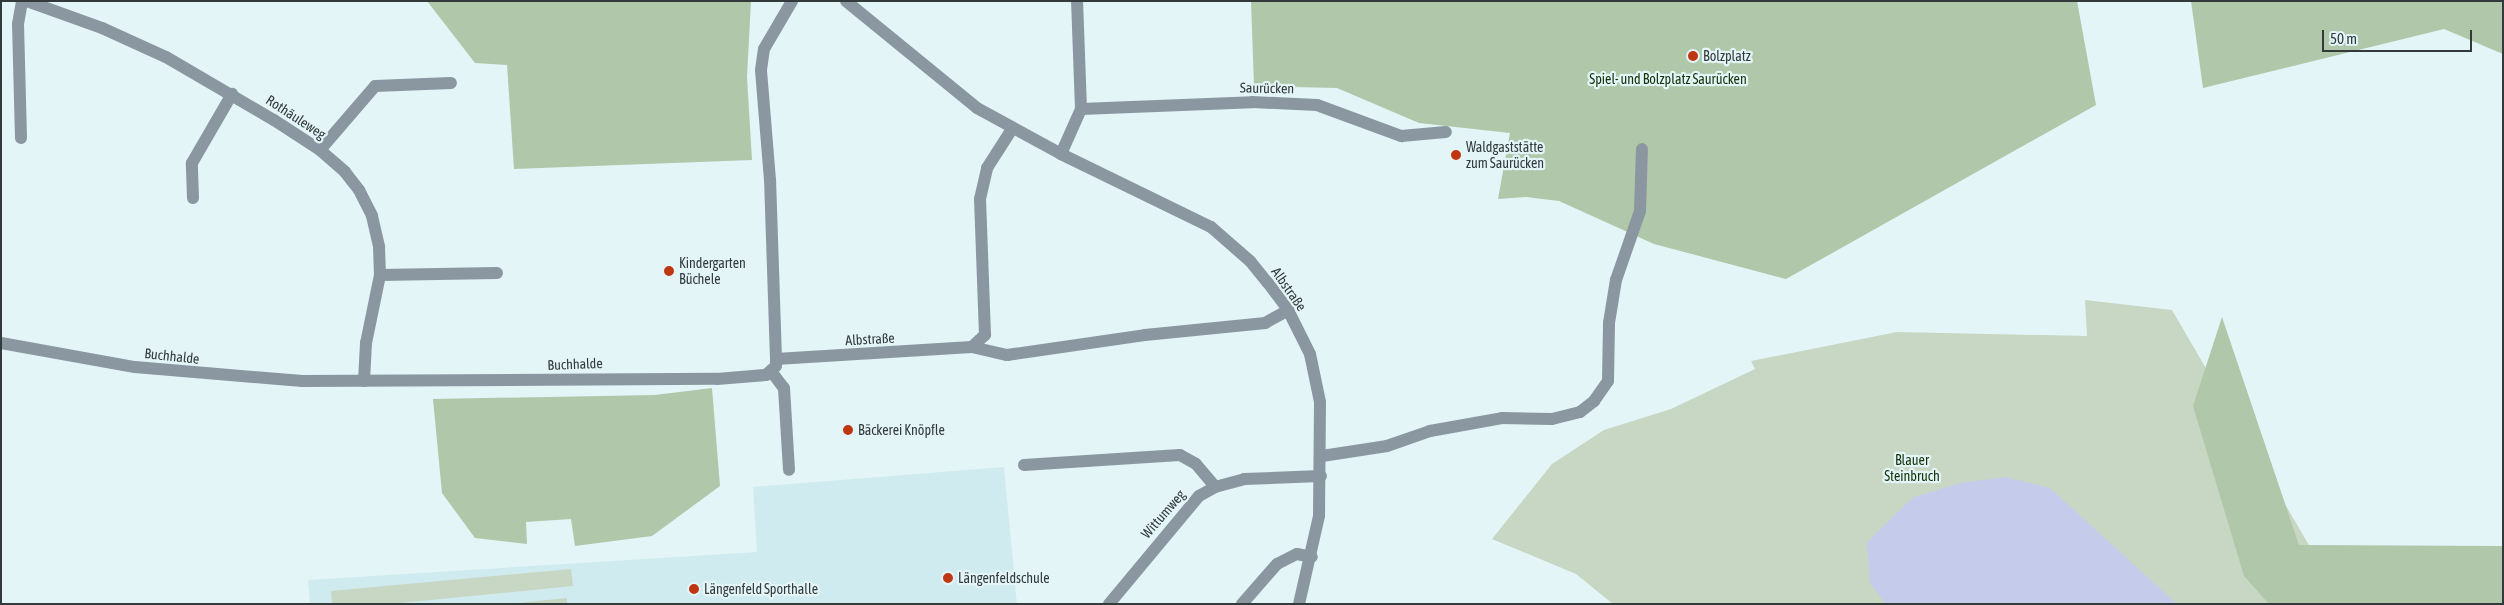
<!DOCTYPE html>
<html>
<head>
<meta charset="utf-8">
<style>
	body { margin:0 }
	#map { position:relative; width:2504px; height:605px; overflow:hidden; background:#e3f5f7; font-family:"Asap Condensed",sans-serif }
	div>[style] { position:absolute }
	.built>* { inset:0; background:#d0ebef }
	.green>* { inset:0; background:#c8d7c3 }
	.forest>* { inset:0; background:#b1c7aa }
	.water>* { inset:0; background:#c4cbeb }
	.minor>* { height:12px; margin:-6px; padding:0 6px; transform-origin:6px; border-radius:6px; background:#8a97a1 }
	.dots>* { width:14px; height:14px; translate:-50% -50%; box-sizing:border-box; border:2px solid #e3f5f7; border-radius:50% }
	span { translate:-50% -50%; white-space:nowrap; text-align:center; line-height:1.15; -webkit-text-stroke:4.5px #e3f5f7; paint-order:stroke }
	.poi-label { font-size:14px; color:#333a3b }
	.left { translate:0 -50%; text-align:left }
	.park-label { font-size:14px; color:#153309 }
	.street-label { font-size:14px; color:#333a3b }
	.frame { position:absolute; inset:0; border:2px solid #333a3b; pointer-events:none }
	.scale { position:absolute; left:2322px; top:30px; width:150px; height:22px; box-sizing:border-box; border:2px solid #333a3b; border-top:0; padding-left:6px; font-size:15px; line-height:18px; white-space:nowrap; color:#333a3b; -webkit-text-stroke:4px #e3f5f7; paint-order:stroke }
</style>
</head>
<body>
<div id="map">
	<div class="built">
		<i style="clip-path:polygon(1004px 467px,1017px 604px,310px 604px,308px 580px,757px 552px,753px 487px)"></i>
	</div>
	<div class="green">
		<i style="clip-path:polygon(2085px 300px,2172px 310px,2324px 571px,2338px 604px,1613px 604px,1576px 574px,1492px 539px,1552px 464px,1604px 430px,1671px 409px,1755px 369px,1751px 361px,1897px 332px,2087px 336px)"></i>
		<i style="clip-path:polygon(571px 569px,573px 586px,390px 604px,332px 604px,331px 591px)"></i>
		<i style="clip-path:polygon(567px 598px,567px 604px,508px 604px)"></i>
	</div>
	<div class="forest">
		<i style="clip-path:polygon(427px 1px,751px 1px,747px 77px,752px 160px,514px 169px,507px 65px,475px 63px)"></i>
		<i style="clip-path:polygon(1251px 1px,2077px 1px,2096px 105px,1786px 279px,1654px 244px,1559px 201px,1526px 197px,1498px 199px,1510px 133px,1419px 123px,1337px 88px,1254px 86px)"></i>
		<i style="clip-path:polygon(2191px 1px,2503px 1px,2503px 54px,2444px 29px,2203px 88px)"></i>
		<i style="clip-path:polygon(2222px 317px,2299px 545px,2503px 546px,2503px 604px,2269px 604px,2244px 576px,2193px 406px)"></i>
		<i style="clip-path:polygon(712px 388px,720px 486px,652px 536px,575px 546px,571px 519px,526px 522px,527px 544px,475px 538px,442px 493px,433px 399px,655px 395px)"></i>
	</div>
	<div class="water">
		<i style="clip-path:polygon(2005px 477px,2050px 488px,2177px 604px,1886px 604px,1870px 583px,1867px 542px,1912px 498px,1960px 483px)"></i>
	</div>
	<div class="minor">
		<i style="left:27px;top:1px;width:80px;rotate:19.8deg"></i>
		<i style="left:102px;top:28px;width:70px;rotate:24.4deg"></i>
		<i style="left:166px;top:57px;width:125px;rotate:30.3deg"></i>
		<i style="left:274px;top:120px;width:55px;rotate:33.1deg"></i>
		<i style="left:320px;top:150px;width:33px;rotate:41deg"></i>
		<i style="left:345px;top:172px;width:23px;rotate:52deg"></i>
		<i style="left:359px;top:190px;width:29px;rotate:63deg"></i>
		<i style="left:372px;top:216px;width:32px;rotate:77deg"></i>
		<i style="left:379px;top:247px;width:28px;rotate:88deg"></i>
		<i style="left:380px;top:275px;width:69px;rotate:101.6deg"></i>
		<i style="left:366px;top:343px;width:38px;rotate:93deg"></i>
		<i style="left:846px;top:1px;width:169px;rotate:39.2deg"></i>
		<i style="left:977px;top:108px;width:96px;rotate:28.7deg"></i>
		<i style="left:1061px;top:154px;width:167px;rotate:26deg"></i>
		<i style="left:1211px;top:227px;width:52px;rotate:41.1deg"></i>
		<i style="left:1250px;top:261px;width:28px;rotate:51deg"></i>
		<i style="left:1268px;top:283px;width:34px;rotate:53deg"></i>
		<i style="left:1288px;top:310px;width:49px;rotate:63.4deg"></i>
		<i style="left:1310px;top:354px;width:49px;rotate:78.2deg"></i>
		<i style="left:1320px;top:402px;width:114px;rotate:90.5deg"></i>
		<i style="left:1319px;top:516px;width:90px;rotate:102.8deg"></i>
		<i style="left:1081px;top:109px;width:171px;rotate:-2.3deg"></i>
		<i style="left:1252px;top:102px;width:65px;rotate:2.6deg"></i>
		<i style="left:1317px;top:105px;width:90px;rotate:20.3deg"></i>
		<i style="left:1401px;top:136px;width:45px;rotate:-5.1deg"></i>
		<i style="left:21px;top:138px;width:114px;rotate:-91.5deg"></i>
		<i style="left:18px;top:24px;width:23px;rotate:-80deg"></i>
		<i style="left:320px;top:150px;width:84px;rotate:-49.3deg"></i>
		<i style="left:375px;top:86px;width:76px;rotate:-2.3deg"></i>
		<i style="left:1061px;top:154px;width:49px;rotate:-66deg"></i>
		<i style="left:1081px;top:109px;width:108px;rotate:-92.1deg"></i>
		<i style="left:193px;top:198px;width:35px;rotate:-92deg"></i>
		<i style="left:192px;top:163px;width:80px;rotate:-59.9deg"></i>
		<i style="left:380px;top:275px;width:117px;rotate:-1deg"></i>
		<i style="left:1px;top:343px;width:136px;rotate:10.2deg"></i>
		<i style="left:135px;top:367px;width:168px;rotate:4.8deg"></i>
		<i style="left:302px;top:381px;width:415px;rotate:-0.3deg"></i>
		<i style="left:717px;top:379px;width:49px;rotate:-4.7deg"></i>
		<i style="left:766px;top:375px;width:13px;rotate:-42deg"></i>
		<i style="left:776px;top:366px;width:7px;rotate:-90deg"></i>
		<i style="left:776px;top:359px;width:179px;rotate:-91.9deg"></i>
		<i style="left:770px;top:180px;width:110px;rotate:-94.7deg"></i>
		<i style="left:761px;top:70px;width:21px;rotate:-82deg"></i>
		<i style="left:764px;top:49px;width:56px;rotate:-59.7deg"></i>
		<i style="left:972px;top:347px;width:36px;rotate:13deg"></i>
		<i style="left:1007px;top:355px;width:139px;rotate:-8.2deg"></i>
		<i style="left:1145px;top:335px;width:121px;rotate:-5.7deg"></i>
		<i style="left:1265px;top:323px;width:26px;rotate:-29deg"></i>
		<i style="left:776px;top:359px;width:196px;rotate:-3.5deg"></i>
		<i style="left:972px;top:347px;width:18px;rotate:-43deg"></i>
		<i style="left:985px;top:335px;width:136px;rotate:-92.1deg"></i>
		<i style="left:980px;top:199px;width:32px;rotate:-77deg"></i>
		<i style="left:987px;top:168px;width:46px;rotate:-57.3deg"></i>
		<i style="left:771px;top:371px;width:21px;rotate:53deg"></i>
		<i style="left:784px;top:388px;width:82px;rotate:86.5deg"></i>
		<i style="left:1322px;top:456px;width:66px;rotate:-8.7deg"></i>
		<i style="left:1387px;top:446px;width:46px;rotate:-19.2deg"></i>
		<i style="left:1430px;top:431px;width:73px;rotate:-10.2deg"></i>
		<i style="left:1502px;top:418px;width:50px;rotate:1.1deg"></i>
		<i style="left:1552px;top:419px;width:29px;rotate:-14deg"></i>
		<i style="left:1580px;top:412px;width:18px;rotate:-38deg"></i>
		<i style="left:1594px;top:401px;width:24px;rotate:-55deg"></i>
		<i style="left:1608px;top:381px;width:58px;rotate:-89deg"></i>
		<i style="left:1609px;top:323px;width:44px;rotate:-80.8deg"></i>
		<i style="left:1616px;top:280px;width:73px;rotate:-70.8deg"></i>
		<i style="left:1640px;top:211px;width:62px;rotate:-88.2deg"></i>
		<i style="left:1024px;top:465px;width:156px;rotate:-3.7deg"></i>
		<i style="left:1180px;top:455px;width:18px;rotate:29deg"></i>
		<i style="left:1196px;top:464px;width:30px;rotate:50deg"></i>
		<i style="left:1109px;top:604px;width:141px;rotate:-50.2deg"></i>
		<i style="left:1199px;top:496px;width:18px;rotate:-29deg"></i>
		<i style="left:1215px;top:487px;width:30px;rotate:-15deg"></i>
		<i style="left:1244px;top:479px;width:77px;rotate:-2.2deg"></i>
		<i style="left:1242px;top:604px;width:53px;rotate:-48.8deg"></i>
		<i style="left:1277px;top:564px;width:22px;rotate:-27deg"></i>
		<i style="left:1297px;top:554px;width:15px;rotate:11deg"></i>
	</div>
	<div class="dots">
		<i style="left:1693px;top:56px;background:#bf3612"></i>
		<i style="left:1456px;top:155px;background:#bf3612"></i>
		<i style="left:669px;top:271px;background:#bf3612"></i>
		<i style="left:848px;top:430px;background:#bf3612"></i>
		<i style="left:948px;top:578px;background:#bf3612"></i>
		<i style="left:694px;top:589px;background:#bf3612"></i>
	</div>
	<div class="poi-label">
		<span class="left" style="left:1703px;top:56px">Bolzplatz</span>
		<span class="left" style="left:1466px;top:155px">Waldgaststätte<br>zum Saurücken</span>
		<span class="left" style="left:679px;top:271px">Kindergarten<br>Büchele</span>
		<span class="left" style="left:858px;top:430px">Bäckerei Knöpfle</span>
		<span class="left" style="left:958px;top:578px">Längenfeldschule</span>
		<span class="left" style="left:704px;top:589px">Längenfeld Sporthalle</span>
	</div>
	<div class="park-label">
		<span style="left:1668px;top:79px">Spiel- und Bolzplatz Saurücken</span>
		<span style="left:1912px;top:468px">Blauer<br>Steinbruch</span>
	</div>
	<div class="street-label">
		<span style="left:1267px;top:88px;rotate:1deg">Saurücken</span>
		<span style="left:296px;top:117px;rotate:33deg">Rothäuleweg</span>
		<span style="left:1289px;top:289px;rotate:55deg">Albstraße</span>
		<span style="left:870px;top:339px;rotate:-3deg">Albstraße</span>
		<span style="left:172px;top:356px;rotate:6deg">Buchhalde</span>
		<span style="left:575px;top:364px;rotate:-2deg">Buchhalde</span>
		<span style="left:1163px;top:514px;rotate:-49deg">Wittumweg</span>
	</div>
	<div class="frame"></div>
	<div class="scale">50 m</div>
</div>
</body>
</html>
